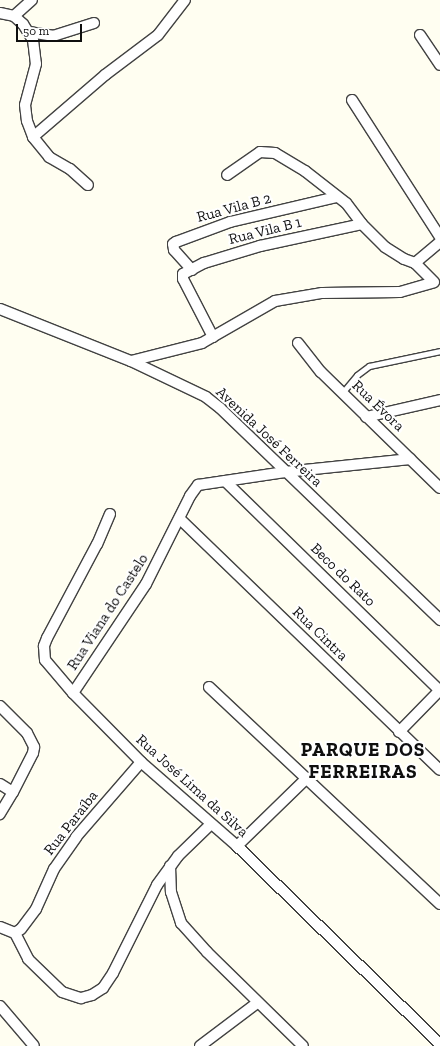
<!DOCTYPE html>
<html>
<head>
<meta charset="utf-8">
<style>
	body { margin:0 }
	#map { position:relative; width:440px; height:1046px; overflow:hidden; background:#fffef1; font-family:"Zilla Slab",serif }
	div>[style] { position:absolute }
	.roads { filter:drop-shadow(1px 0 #424242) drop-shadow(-1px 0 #424242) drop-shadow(0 1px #424242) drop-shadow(0 -1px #424242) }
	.service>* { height:5px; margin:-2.5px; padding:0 2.5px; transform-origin:2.5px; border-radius:2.5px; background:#fff }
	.minor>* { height:10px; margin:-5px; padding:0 5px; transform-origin:5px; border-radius:5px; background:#fff }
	span { translate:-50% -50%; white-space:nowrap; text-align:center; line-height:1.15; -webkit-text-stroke:4px #fff; paint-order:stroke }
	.street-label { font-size:15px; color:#0f0f0f }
	.district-label { font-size:19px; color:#0f0f0f; font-weight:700; letter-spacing:1px }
	.scale { position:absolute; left:16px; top:24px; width:66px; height:18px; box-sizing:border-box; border:2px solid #0f0f0f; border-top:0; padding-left:5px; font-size:12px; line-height:14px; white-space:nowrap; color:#0f0f0f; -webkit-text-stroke:3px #fff; paint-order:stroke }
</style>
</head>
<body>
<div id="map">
	<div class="roads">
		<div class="service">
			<i style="left:342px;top:393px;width:23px;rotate:-50deg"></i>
			<i style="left:357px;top:375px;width:15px;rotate:-37deg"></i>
			<i style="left:369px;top:366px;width:73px;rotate:-11.9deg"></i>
		</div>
		<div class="minor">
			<i style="left:0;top:13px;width:14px;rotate:12deg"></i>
			<i style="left:14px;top:16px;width:12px;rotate:42deg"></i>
			<i style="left:23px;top:24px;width:19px;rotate:58deg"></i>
			<i style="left:33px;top:40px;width:24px;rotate:83deg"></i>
			<i style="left:36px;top:64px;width:42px;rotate:105deg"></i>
			<i style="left:25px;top:105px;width:16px;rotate:83deg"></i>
			<i style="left:27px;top:121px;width:17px;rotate:69deg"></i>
			<i style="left:33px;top:137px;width:26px;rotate:51deg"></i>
			<i style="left:49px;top:157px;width:24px;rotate:30deg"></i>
			<i style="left:70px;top:169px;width:24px;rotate:42deg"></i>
			<i style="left:14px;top:16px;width:24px;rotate:-42deg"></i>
			<i style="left:29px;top:32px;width:24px;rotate:9deg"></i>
			<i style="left:53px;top:36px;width:43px;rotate:-17.6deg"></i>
			<i style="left:420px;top:35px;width:36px;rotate:56deg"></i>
			<i style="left:352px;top:100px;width:163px;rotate:57.3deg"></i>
			<i style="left:33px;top:137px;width:95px;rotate:-40.7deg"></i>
			<i style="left:105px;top:75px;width:66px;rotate:-37deg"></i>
			<i style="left:158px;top:35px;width:44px;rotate:-52.4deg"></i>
			<i style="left:415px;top:263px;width:33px;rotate:-40deg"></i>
			<i style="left:192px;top:270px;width:27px;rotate:-132deg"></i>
			<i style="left:174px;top:250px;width:6px;rotate:-99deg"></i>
			<i style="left:173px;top:244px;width:4px;rotate:-34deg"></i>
			<i style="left:176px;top:242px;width:58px;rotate:-20.3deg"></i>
			<i style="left:230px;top:222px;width:110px;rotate:-13.2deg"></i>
			<i style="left:0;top:309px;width:141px;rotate:21.7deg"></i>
			<i style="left:131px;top:361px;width:83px;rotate:25.6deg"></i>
			<i style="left:206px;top:397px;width:18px;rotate:38deg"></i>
			<i style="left:220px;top:408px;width:306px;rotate:43.9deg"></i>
			<i style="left:213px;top:337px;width:65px;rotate:-117.3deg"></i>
			<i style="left:183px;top:279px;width:5px;rotate:-90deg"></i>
			<i style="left:183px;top:274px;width:24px;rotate:-28deg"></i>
			<i style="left:204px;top:263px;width:59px;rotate:-16.9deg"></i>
			<i style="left:260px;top:246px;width:104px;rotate:-12.2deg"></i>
			<i style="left:298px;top:343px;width:37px;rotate:52deg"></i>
			<i style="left:321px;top:372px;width:166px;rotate:44.3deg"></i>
			<i style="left:131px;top:361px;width:73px;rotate:-14.2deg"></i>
			<i style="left:202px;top:343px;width:84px;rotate:-29.9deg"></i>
			<i style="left:275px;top:301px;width:48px;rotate:-9.7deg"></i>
			<i style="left:322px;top:293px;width:78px;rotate:-0.7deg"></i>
			<i style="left:400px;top:292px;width:35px;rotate:-16deg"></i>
			<i style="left:434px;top:282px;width:27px;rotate:-135deg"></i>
			<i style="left:415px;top:263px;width:12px;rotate:-160deg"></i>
			<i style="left:404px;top:259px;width:22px;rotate:-148deg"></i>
			<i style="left:385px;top:247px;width:33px;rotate:-135deg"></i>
			<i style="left:362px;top:224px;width:26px;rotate:-127deg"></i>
			<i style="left:346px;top:203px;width:52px;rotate:-142deg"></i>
			<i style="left:305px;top:171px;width:35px;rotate:-149deg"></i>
			<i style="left:275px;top:153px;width:15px;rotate:-176deg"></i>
			<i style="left:260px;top:152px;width:40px;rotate:145.1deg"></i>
			<i style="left:366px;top:417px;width:76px;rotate:-12.9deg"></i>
			<i style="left:225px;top:481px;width:301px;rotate:44.3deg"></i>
			<i style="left:110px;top:514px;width:33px;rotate:113deg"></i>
			<i style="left:97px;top:544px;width:106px;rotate:118deg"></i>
			<i style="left:47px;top:638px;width:9px;rotate:111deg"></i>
			<i style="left:44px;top:646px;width:14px;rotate:86deg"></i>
			<i style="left:45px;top:660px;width:43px;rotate:49.7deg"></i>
			<i style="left:73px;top:693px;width:97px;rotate:45.4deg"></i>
			<i style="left:141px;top:762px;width:128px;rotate:41.2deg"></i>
			<i style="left:237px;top:846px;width:284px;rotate:44.3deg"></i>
			<i style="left:180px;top:519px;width:361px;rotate:44deg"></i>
			<i style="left:209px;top:687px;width:317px;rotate:43.2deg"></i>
			<i style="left:73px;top:693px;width:131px;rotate:-56.2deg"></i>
			<i style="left:146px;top:584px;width:98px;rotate:-63.4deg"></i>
			<i style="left:190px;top:496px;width:14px;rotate:-54deg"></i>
			<i style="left:198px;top:485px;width:88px;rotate:-8.5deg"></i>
			<i style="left:285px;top:472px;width:126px;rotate:-5.9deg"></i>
			<i style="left:0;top:706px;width:38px;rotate:45deg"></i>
			<i style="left:27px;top:733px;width:16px;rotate:63deg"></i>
			<i style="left:34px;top:747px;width:6px;rotate:99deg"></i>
			<i style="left:33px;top:753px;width:44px;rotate:117.1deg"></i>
			<i style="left:399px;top:732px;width:59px;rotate:-45.7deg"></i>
			<i style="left:0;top:784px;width:15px;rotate:32deg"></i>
			<i style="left:13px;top:792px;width:26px;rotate:121deg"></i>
			<i style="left:237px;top:846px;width:98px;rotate:-44.2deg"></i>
			<i style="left:170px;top:866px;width:26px;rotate:88deg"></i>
			<i style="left:171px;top:892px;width:33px;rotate:72deg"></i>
			<i style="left:181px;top:923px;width:39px;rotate:48deg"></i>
			<i style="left:207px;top:952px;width:134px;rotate:44.4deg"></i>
			<i style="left:0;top:927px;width:16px;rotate:22deg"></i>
			<i style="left:15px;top:933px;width:7px;rotate:-34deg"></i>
			<i style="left:21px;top:929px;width:25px;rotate:-53deg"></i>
			<i style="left:36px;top:909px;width:44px;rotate:-65.8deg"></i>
			<i style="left:54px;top:869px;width:39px;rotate:-55deg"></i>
			<i style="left:76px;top:837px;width:99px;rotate:-49.1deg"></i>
			<i style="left:15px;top:933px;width:29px;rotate:63deg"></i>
			<i style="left:28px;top:959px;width:47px;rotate:44.1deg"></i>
			<i style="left:62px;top:992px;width:20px;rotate:18deg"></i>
			<i style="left:81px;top:998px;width:11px;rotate:-15deg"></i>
			<i style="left:92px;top:995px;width:13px;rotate:-32deg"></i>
			<i style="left:103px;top:988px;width:18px;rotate:-56deg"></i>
			<i style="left:113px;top:973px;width:98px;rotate:-63.4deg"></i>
			<i style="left:157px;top:885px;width:36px;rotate:-54deg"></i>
			<i style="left:178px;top:856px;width:45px;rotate:-44.1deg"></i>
			<i style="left:0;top:1006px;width:52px;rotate:49.6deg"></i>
			<i style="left:200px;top:1046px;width:71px;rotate:-37deg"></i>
		</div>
	</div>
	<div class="street-label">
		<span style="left:234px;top:208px;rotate:-15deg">Rua Vila B 2</span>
		<span style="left:265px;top:231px;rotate:-14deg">Rua Vila B 1</span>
		<span style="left:378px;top:406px;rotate:44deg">Rua Évora</span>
		<span style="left:269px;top:437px;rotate:43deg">Avenida José Ferreira</span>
		<span style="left:343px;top:575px;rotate:44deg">Beco do Rato</span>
		<span style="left:108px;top:612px;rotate:-57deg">Rua Viana do Castelo</span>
		<span style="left:320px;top:634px;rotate:44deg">Rua Cintra</span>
		<span style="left:192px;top:786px;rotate:42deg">Rua José Lima da Silva</span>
		<span style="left:71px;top:823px;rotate:-52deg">Rua Paraíba</span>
	</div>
	<div class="district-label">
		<span style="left:363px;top:761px">PARQUE DOS<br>FERREIRAS</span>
	</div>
	<div class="scale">50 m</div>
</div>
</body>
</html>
